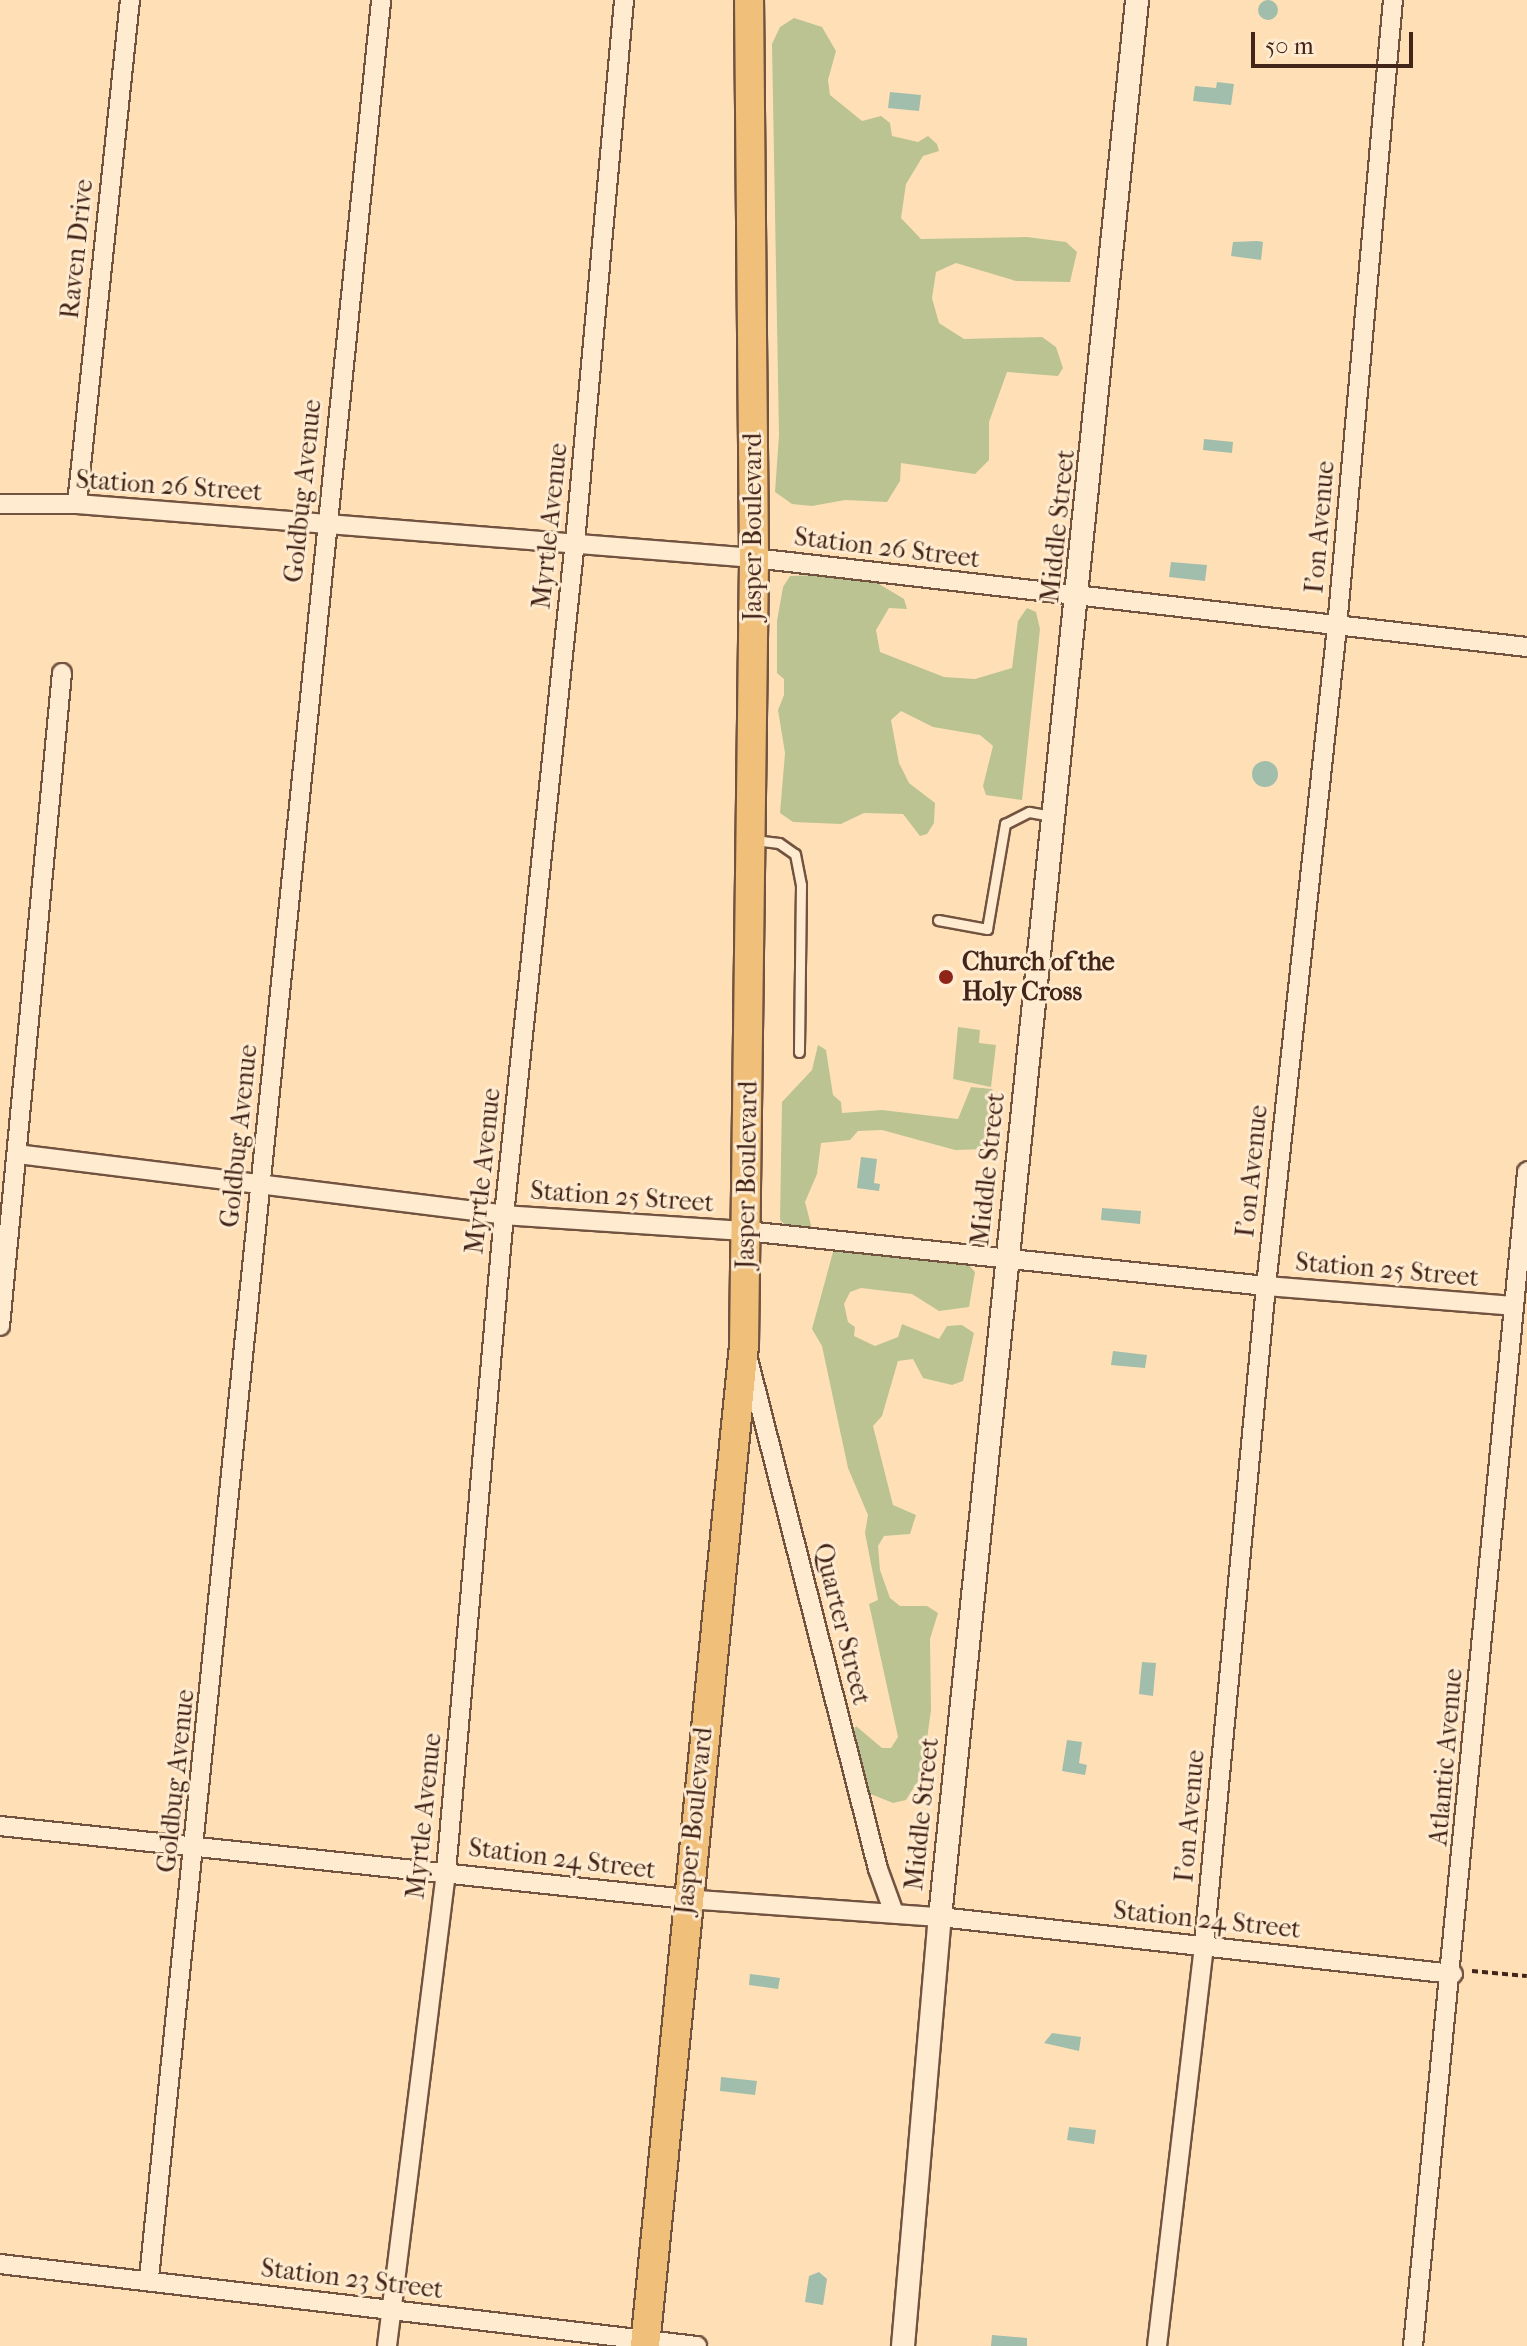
<!DOCTYPE html>
<html>
<head>
<meta charset="utf-8">
<style>
	body { margin:0 }
	#map { position:relative; width:1527px; height:2346px; overflow:hidden; background:#ffe0b6; font-family:"IM FELL French Canon",serif }
	div>[style] { position:absolute }
	.green>* { inset:0; background:#bbc392 }
	.water>* { inset:0; background:#a1bdab }
	.round { border-radius:50% }
	.path>* { height:4px; margin-top:-2px; transform-origin:0; background:repeating-linear-gradient(90deg,#432419 0 6px,transparent 0 10px) }
	.roads { filter:drop-shadow(2px 0 #725340) drop-shadow(-2px 0 #725340) drop-shadow(0 2px #725340) drop-shadow(0 -2px #725340) }
	.service>* { height:9px; margin:-4.5px; padding:0 4.5px; transform-origin:4.5px; border-radius:4.5px; background:#ffebd0 }
	.minor>* { height:18px; margin:-9px; padding:0 9px; transform-origin:9px; border-radius:9px; background:#ffebd0 }
	.tertiary>* { height:22px; margin:-11px; padding:0 11px; transform-origin:11px; border-radius:11px; background:#ffebd0 }
	.primary>* { height:28px; margin:-14px; padding:0 14px; transform-origin:14px; border-radius:14px; background:#f0c07b }
	.dots>* { width:22px; height:22px; translate:-50% -50%; box-sizing:border-box; border:4px solid #ffebd0; border-radius:50% }
	span { translate:-50% -50%; white-space:nowrap; text-align:center; line-height:1.15; -webkit-text-stroke:6px #ffebd0; paint-order:stroke }
	.street-label { font-size:26px; color:#432419 }
	.poi-label { font-size:26px; color:#432419; font-weight:700 }
	.left { translate:0 -50%; text-align:left }
	.scale { position:absolute; left:1251px; top:32px; width:162px; height:36px; box-sizing:border-box; border:4px solid #432419; border-top:0; padding-left:10px; font-size:24px; line-height:28px; white-space:nowrap; color:#432419; -webkit-text-stroke:6px #ffebd0; paint-order:stroke }
</style>
</head>
<body>
<div id="map">
	<div class="green">
		<i style="clip-path:polygon(794px 18px,822px 27px,836px 51px,828px 80px,830px 95px,862px 121px,881px 116px,890px 123px,892px 136px,918px 142px,928px 136px,937px 144px,939px 151px,923px 156px,906px 184px,901px 218px,921px 239px,1027px 237px,1066px 242px,1077px 252px,1070px 282px,1016px 281px,956px 263px,936px 272px,932px 298px,939px 323px,964px 339px,1042px 337px,1056px 347px,1063px 368px,1058px 376px,1007px 372px,989px 422px,989px 460px,975px 474px,901px 463px,900px 481px,887px 502px,845px 500px,812px 506px,792px 504px,775px 492px,779px 435px,772px 44px,780px 27px)"></i>
		<i style="clip-path:polygon(839px 574px,874px 581px,904px 599px,907px 609px,889px 608px,876px 630px,880px 652px,944px 677px,975px 679px,1012px 668px,1018px 621px,1027px 608px,1036px 612px,1040px 629px,1022px 800px,986px 795px,983px 786px,993px 746px,980px 735px,933px 727px,901px 711px,891px 720px,899px 763px,909px 783px,935px 803px,934px 823px,927px 834px,920px 836px,903px 814px,864px 813px,841px 824px,793px 822px,780px 813px,785px 753px,778px 710px,784px 695px,784px 679px,777px 673px,777px 621px,783px 587px,790px 576px)"></i>
		<i style="clip-path:polygon(958px 1027px,980px 1030px,979px 1043px,996px 1045px,991px 1087px,953px 1079px)"></i>
		<i style="clip-path:polygon(818px 1045px,826px 1050px,833px 1095px,841px 1102px,842px 1113px,882px 1110px,958px 1119px,971px 1087px,992px 1089px,996px 1096px,988px 1149px,955px 1150px,882px 1130px,858px 1131px,850px 1140px,821px 1143px,817px 1174px,805px 1202px,812px 1229px,791px 1231px,780px 1220px,782px 1102px,812px 1070px)"></i>
		<i style="clip-path:polygon(839px 1246px,966px 1262px,975px 1272px,969px 1307px,939px 1311px,912px 1294px,861px 1288px,850px 1292px,844px 1304px,848px 1322px,855px 1327px,854px 1336px,875px 1346px,898px 1337px,902px 1324px,939px 1339px,947px 1326px,962px 1325px,974px 1333px,963px 1381px,952px 1385px,923px 1378px,913px 1359px,898px 1361px,882px 1416px,873px 1426px,893px 1505px,916px 1515px,910px 1534px,884px 1536px,878px 1546px,880px 1570px,890px 1598px,900px 1606px,927px 1606px,938px 1613px,930px 1639px,931px 1710px,922px 1775px,906px 1800px,893px 1803px,868px 1793px,851px 1734px,856px 1726px,882px 1748px,891px 1748px,898px 1737px,869px 1604px,878px 1600px,865px 1533px,868px 1515px,848px 1468px,822px 1346px,812px 1329px,833px 1252px)"></i>
	</div>
	<div class="water">
		<i class="round" style="left:1258px;top:0;width:20px;height:20px"></i>
		<i style="clip-path:polygon(1217px 82px,1234px 84px,1231px 105px,1193px 101px,1195px 86px,1216px 88px)"></i>
		<i style="clip-path:polygon(890px 92px,921px 95px,919px 111px,888px 108px)"></i>
		<i style="clip-path:polygon(1257px 241px,1263px 242px,1261px 260px,1231px 256px,1233px 242px)"></i>
		<i style="clip-path:polygon(1204px 439px,1233px 442px,1232px 453px,1203px 450px)"></i>
		<i style="clip-path:polygon(1171px 562px,1207px 565px,1205px 581px,1169px 577px)"></i>
		<i class="round" style="left:1252px;top:761px;width:26px;height:26px"></i>
		<i style="clip-path:polygon(861px 1157px,877px 1159px,874px 1183px,880px 1184px,879px 1191px,857px 1188px)"></i>
		<i style="clip-path:polygon(1102px 1208px,1141px 1211px,1140px 1224px,1101px 1220px)"></i>
		<i style="clip-path:polygon(1113px 1351px,1147px 1355px,1145px 1368px,1111px 1365px)"></i>
		<i style="clip-path:polygon(1142px 1662px,1156px 1663px,1153px 1696px,1139px 1694px)"></i>
		<i style="clip-path:polygon(1067px 1740px,1082px 1742px,1079px 1763px,1087px 1765px,1085px 1775px,1062px 1771px)"></i>
		<i style="clip-path:polygon(750px 1974px,780px 1978px,778px 1989px,749px 1985px)"></i>
		<i style="clip-path:polygon(1052px 2033px,1081px 2037px,1079px 2051px,1044px 2043px)"></i>
		<i style="clip-path:polygon(721px 2077px,757px 2081px,755px 2095px,720px 2091px)"></i>
		<i style="clip-path:polygon(1069px 2127px,1096px 2130px,1094px 2144px,1067px 2140px)"></i>
		<i style="clip-path:polygon(819px 2272px,827px 2279px,823px 2305px,805px 2302px,809px 2276px)"></i>
		<i style="clip-path:polygon(992px 2335px,1027px 2338px,1027px 2346px,991px 2346px)"></i>
	</div>
	<div class="path">
		<i style="left:1472px;top:1971px;width:55px;rotate:5.2deg"></i>
	</div>
	<div class="roads">
		<div class="service">
			<i style="left:754px;top:840px;width:25px;rotate:7deg"></i>
			<i style="left:779px;top:843px;width:19px;rotate:35deg"></i>
			<i style="left:795px;top:854px;width:32px;rotate:79deg"></i>
			<i style="left:801px;top:885px;width:167px;rotate:90.7deg"></i>
			<i style="left:938px;top:920px;width:50px;rotate:10.4deg"></i>
			<i style="left:987px;top:929px;width:107px;rotate:-80.3deg"></i>
			<i style="left:1005px;top:824px;width:27px;rotate:-27deg"></i>
			<i style="left:1029px;top:812px;width:23px;rotate:10deg"></i>
		</div>
		<div class="minor">
			<i style="left:0;top:504px;width:77px"></i>
			<i style="left:77px;top:504px;width:679px;rotate:4.56deg"></i>
			<i style="left:754px;top:558px;width:778px;rotate:6.57deg"></i>
			<i style="left:77px;top:504px;width:507px;rotate:-84deg"></i>
			<i style="left:17px;top:1154px;width:491px;rotate:7.1deg"></i>
			<i style="left:504px;top:1215px;width:243px;rotate:3.8deg"></i>
			<i style="left:746px;top:1231px;width:523px;rotate:6.04deg"></i>
			<i style="left:1266px;top:1286px;width:248px;rotate:4.6deg"></i>
			<i style="left:0;top:1326px;width:656px;rotate:-84.58deg"></i>
			<i style="left:749px;top:1363px;width:522px;rotate:75.7deg"></i>
			<i style="left:878px;top:1869px;width:47px;rotate:70deg"></i>
			<i style="left:0;top:1826px;width:690px;rotate:6.07deg"></i>
			<i style="left:686px;top:1899px;width:255px;rotate:4.1deg"></i>
			<i style="left:940px;top:1917px;width:516px;rotate:6.34deg"></i>
			<i style="left:0;top:2264px;width:702px;rotate:6.71deg"></i>
			<i style="left:149px;top:2278px;width:2290px;rotate:-84.18deg"></i>
			<i style="left:387px;top:2346px;width:478px;rotate:-82.9deg"></i>
			<i style="left:446px;top:1872px;width:660px;rotate:-84.96deg"></i>
			<i style="left:504px;top:1215px;width:688px;rotate:-83.99deg"></i>
			<i style="left:576px;top:531px;width:533px;rotate:-84.83deg"></i>
			<i style="left:1157px;top:2346px;width:404px;rotate:-83.3deg"></i>
			<i style="left:1204px;top:1945px;width:662px;rotate:-84.63deg"></i>
			<i style="left:1266px;top:1286px;width:663px;rotate:-83.85deg"></i>
			<i style="left:1337px;top:627px;width:629px;rotate:-84.9deg"></i>
			<i style="left:1413px;top:2346px;width:1180px;rotate:-84.45deg"></i>
		</div>
		<div class="tertiary">
			<i style="left:903px;top:2346px;width:431px;rotate:-85.1deg"></i>
			<i style="left:940px;top:1917px;width:1927px;rotate:-84.13deg"></i>
		</div>
		<div class="primary">
			<i style="left:645px;top:2346px;width:1005px;rotate:-84.35deg"></i>
			<i style="left:744px;top:1346px;width:788px;rotate:-89.27deg"></i>
			<i style="left:754px;top:558px;width:558px;rotate:-90.51deg"></i>
		</div>
	</div>
	<div class="dots">
		<i style="left:946px;top:977px;background:#8f2418"></i>
	</div>
	<div class="street-label">
		<span style="left:77px;top:249px;rotate:-84deg">Raven Drive</span>
		<span style="left:169px;top:486px;rotate:4deg">Station 26 Street</span>
		<span style="left:303px;top:491px;rotate:-84deg">Goldbug Avenue</span>
		<span style="left:550px;top:526px;rotate:-84deg">Myrtle Avenue</span>
		<span style="left:1058px;top:526px;rotate:-84deg">Middle Street</span>
		<span style="left:753px;top:527px;rotate:-90deg">Jasper Boulevard</span>
		<span style="left:1320px;top:527px;rotate:-85deg">I'on Avenue</span>
		<span style="left:887px;top:548px;rotate:7deg">Station 26 Street</span>
		<span style="left:239px;top:1136px;rotate:-84deg">Goldbug Avenue</span>
		<span style="left:988px;top:1169px;rotate:-84deg">Middle Street</span>
		<span style="left:483px;top:1171px;rotate:-84deg">Myrtle Avenue</span>
		<span style="left:1252px;top:1171px;rotate:-84deg">I'on Avenue</span>
		<span style="left:747px;top:1175px;rotate:-89deg">Jasper Boulevard</span>
		<span style="left:622px;top:1197px;rotate:4deg">Station 25 Street</span>
		<span style="left:1387px;top:1270px;rotate:5deg">Station 25 Street</span>
		<span style="left:842px;top:1624px;rotate:76deg">Quarter Street</span>
		<span style="left:1446px;top:1757px;rotate:-85deg">Atlantic Avenue</span>
		<span style="left:176px;top:1781px;rotate:-84deg">Goldbug Avenue</span>
		<span style="left:922px;top:1814px;rotate:-84deg">Middle Street</span>
		<span style="left:424px;top:1816px;rotate:-84deg">Myrtle Avenue</span>
		<span style="left:1190px;top:1816px;rotate:-85deg">I'on Avenue</span>
		<span style="left:694px;top:1821px;rotate:-84deg">Jasper Boulevard</span>
		<span style="left:562px;top:1859px;rotate:7deg">Station 24 Street</span>
		<span style="left:1207px;top:1920px;rotate:6deg">Station 24 Street</span>
		<span style="left:352px;top:2279px;rotate:7deg">Station 23 Street</span>
	</div>
	<div class="poi-label">
		<span class="left" style="left:962px;top:977px">Church of the<br>Holy Cross</span>
	</div>
	<div class="scale">50 m</div>
</div>
</body>
</html>
